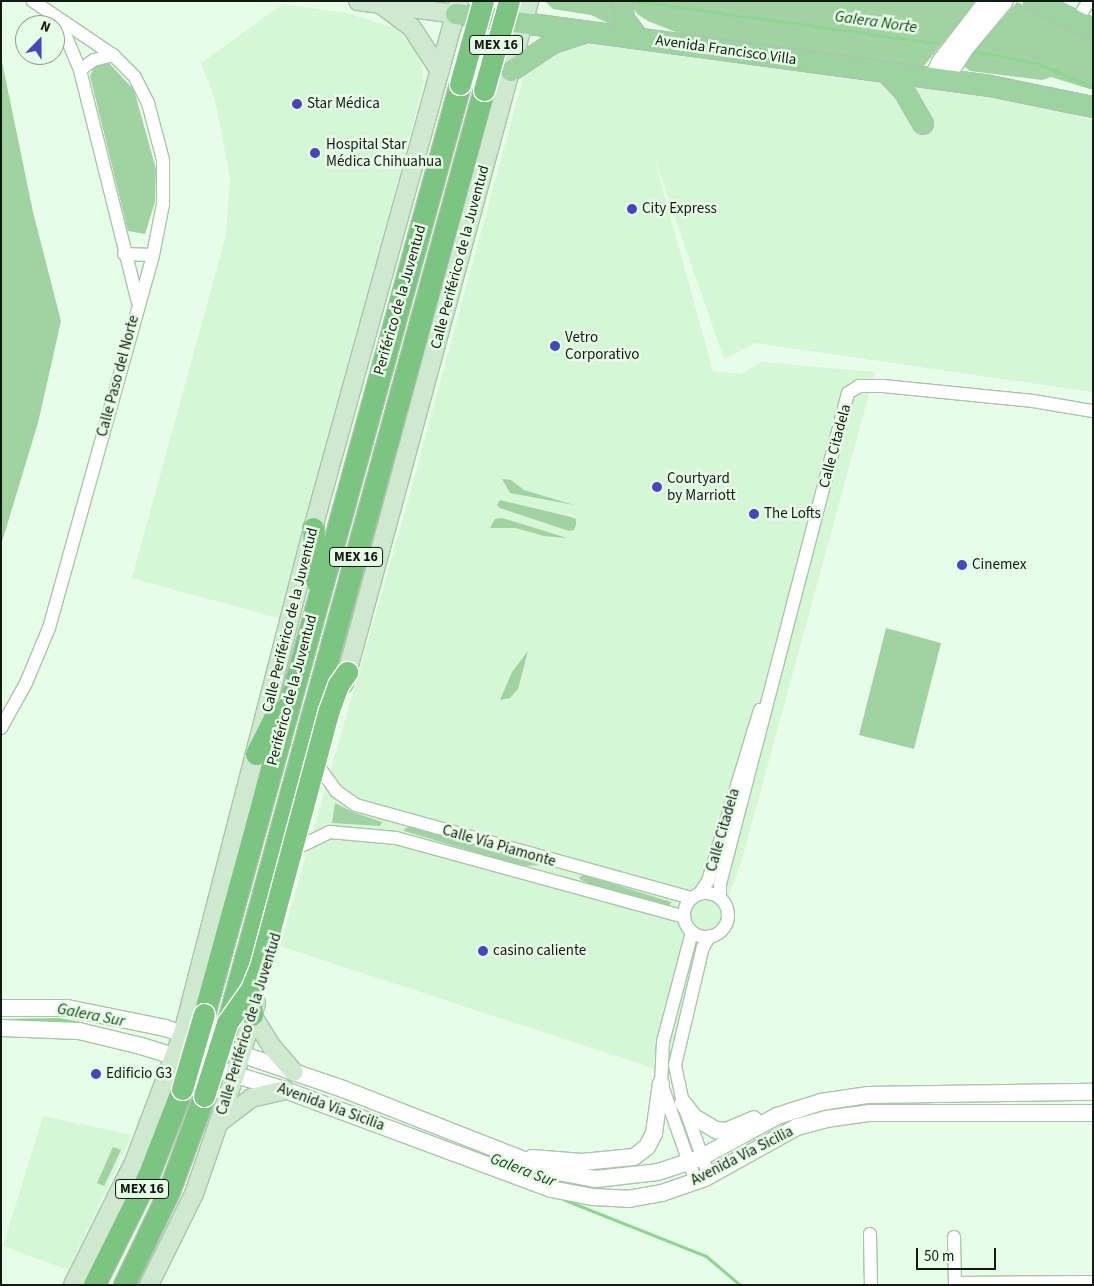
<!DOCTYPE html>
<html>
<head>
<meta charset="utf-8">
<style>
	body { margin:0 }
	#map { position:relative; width:1094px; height:1286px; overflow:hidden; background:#e7fde7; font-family:"Source Sans 3",sans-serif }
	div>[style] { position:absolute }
	.built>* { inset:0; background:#d5f7d5 }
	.green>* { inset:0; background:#a1d2a2 }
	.stream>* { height:3px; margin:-1.5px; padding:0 1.5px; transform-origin:1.5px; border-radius:1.5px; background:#8cd690 }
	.roads { filter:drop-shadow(1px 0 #aac5ab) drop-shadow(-1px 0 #aac5ab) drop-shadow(0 1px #aac5ab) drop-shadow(0 -1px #aac5ab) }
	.minor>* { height:12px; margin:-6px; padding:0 6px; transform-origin:6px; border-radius:6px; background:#fff }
	.minor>.ring { margin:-6px; padding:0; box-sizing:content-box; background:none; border:12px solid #fff; border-radius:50% }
	.tertiary>* { height:16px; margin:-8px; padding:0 8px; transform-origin:8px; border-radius:8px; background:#fff }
	.secondary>* { height:18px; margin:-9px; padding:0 9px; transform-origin:9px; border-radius:9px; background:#cee9d0 }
	.primary>* { height:20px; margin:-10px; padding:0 10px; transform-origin:10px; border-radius:10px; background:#9dd3a1 }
	.trunk>* { height:21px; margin:-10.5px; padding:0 10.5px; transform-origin:10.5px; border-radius:10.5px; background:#7cc482 }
	.bridges { filter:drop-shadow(1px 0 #fff) drop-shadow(-1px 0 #fff) drop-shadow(0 1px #fff) drop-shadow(0 -1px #fff) }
	.trunk-bridge>* { height:21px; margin:-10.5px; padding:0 10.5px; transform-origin:10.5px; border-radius:10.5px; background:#7cc482 }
	.dots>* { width:14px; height:14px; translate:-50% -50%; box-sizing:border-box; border:2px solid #e7fde7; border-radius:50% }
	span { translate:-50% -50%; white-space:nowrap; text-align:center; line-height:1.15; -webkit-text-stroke:5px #e7fde7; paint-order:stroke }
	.shield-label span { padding:1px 4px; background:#e7fde7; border:1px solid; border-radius:4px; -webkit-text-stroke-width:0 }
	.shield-label { font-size:14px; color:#111b11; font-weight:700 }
	.street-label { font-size:15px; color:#111b11 }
	.poi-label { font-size:15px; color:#111b11 }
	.left { translate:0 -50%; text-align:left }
	.water-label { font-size:16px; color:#15481b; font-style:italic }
	.frame { position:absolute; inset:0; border:2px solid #111b11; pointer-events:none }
	.north { position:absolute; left:15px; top:15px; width:50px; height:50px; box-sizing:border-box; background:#e7fde7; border:1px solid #91a391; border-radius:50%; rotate:22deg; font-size:14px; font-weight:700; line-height:20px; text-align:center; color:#111b11 }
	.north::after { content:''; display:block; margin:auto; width:18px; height:22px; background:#4846bc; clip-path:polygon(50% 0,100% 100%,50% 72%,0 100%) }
	.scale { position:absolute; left:916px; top:1248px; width:80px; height:22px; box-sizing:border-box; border:2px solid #111b11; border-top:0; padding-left:6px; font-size:15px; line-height:18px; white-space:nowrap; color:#111b11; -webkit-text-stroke:4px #e7fde7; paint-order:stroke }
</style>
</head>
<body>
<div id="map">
	<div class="built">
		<i style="clip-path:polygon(283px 4px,346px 13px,395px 28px,416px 49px,422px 64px,424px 82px,282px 619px,132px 578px,226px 235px,230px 178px,215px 100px,201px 63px)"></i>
		<i style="clip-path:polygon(587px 42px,956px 91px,1062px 111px,1093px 121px,1093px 392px,755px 343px,724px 359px,653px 154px,713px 371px,741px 374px,761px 362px,875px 372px,741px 863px,662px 1071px,280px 946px,404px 515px,525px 71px,555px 49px)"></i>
		<i style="clip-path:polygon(43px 1116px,132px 1135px,68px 1270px,3px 1246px)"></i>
	</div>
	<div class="green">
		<i style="clip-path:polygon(545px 1px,615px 1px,616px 27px,591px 15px,553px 9px)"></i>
		<i style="clip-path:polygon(629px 1px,977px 1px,923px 67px,683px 35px,648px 21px,637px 14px)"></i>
		<i style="clip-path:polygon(1017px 2px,1093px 39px,1093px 90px,1051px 77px,1042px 80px,970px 71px,965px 67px,965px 61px)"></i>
		<i style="clip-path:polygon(1px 57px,33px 212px,61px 321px,38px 423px,1px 545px)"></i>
		<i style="clip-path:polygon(109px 63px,134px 90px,156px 169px,155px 202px,145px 234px,128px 231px,90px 76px,95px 65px)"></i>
		<i style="clip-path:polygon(502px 479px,511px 480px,524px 490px,574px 505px,510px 493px)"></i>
		<i style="clip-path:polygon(500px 500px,571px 517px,576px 519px,576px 525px,574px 530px,569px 531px,500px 508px,497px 505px)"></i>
		<i style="clip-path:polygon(501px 518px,509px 520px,567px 538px,544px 536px,516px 528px,490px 528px,495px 519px)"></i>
		<i style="clip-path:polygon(886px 628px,941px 643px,914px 749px,859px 735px)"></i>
		<i style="clip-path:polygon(528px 651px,518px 689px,510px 698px,500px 700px,512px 672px)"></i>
		<i style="clip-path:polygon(335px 803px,353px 812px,382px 822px,380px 826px,332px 823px)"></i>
		<i style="clip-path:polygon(412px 827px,543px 865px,522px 866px,404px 831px,405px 828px)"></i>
		<i style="clip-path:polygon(584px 875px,671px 902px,669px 907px,592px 885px,581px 880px,579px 877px)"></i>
		<i style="clip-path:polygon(113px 1147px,121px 1150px,104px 1186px,97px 1183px)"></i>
	</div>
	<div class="stream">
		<i style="left:636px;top:1px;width:301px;rotate:8deg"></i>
		<i style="left:973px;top:51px;width:67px;rotate:11.1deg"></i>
		<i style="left:1039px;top:64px;width:59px;rotate:23.1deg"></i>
		<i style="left:1px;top:1020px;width:57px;rotate:-1deg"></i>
		<i style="left:58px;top:1019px;width:22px;rotate:10deg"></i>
		<i style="left:86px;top:1025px;width:62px;rotate:13.1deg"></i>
		<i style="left:565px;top:1200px;width:152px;rotate:21.7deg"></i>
		<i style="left:706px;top:1256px;width:45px;rotate:40.5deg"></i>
	</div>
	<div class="roads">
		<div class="minor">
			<i style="left:59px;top:20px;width:54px;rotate:67.2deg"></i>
			<i style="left:80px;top:70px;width:239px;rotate:76deg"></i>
			<i style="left:1077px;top:20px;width:22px;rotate:-58deg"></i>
			<i style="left:80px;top:70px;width:17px;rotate:-36deg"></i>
			<i style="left:94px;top:60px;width:20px;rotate:-15deg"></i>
			<i style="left:124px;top:254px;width:29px;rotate:2deg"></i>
			<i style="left:1px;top:728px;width:51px;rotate:-60.9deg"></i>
			<i style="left:26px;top:683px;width:60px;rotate:-67.3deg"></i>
			<i style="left:49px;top:628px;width:387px;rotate:-74.4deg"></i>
			<i style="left:153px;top:255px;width:52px;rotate:-78.9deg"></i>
			<i style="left:163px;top:204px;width:44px;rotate:-90deg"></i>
			<i style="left:163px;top:160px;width:59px;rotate:-104.7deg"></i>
			<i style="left:148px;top:103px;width:29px;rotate:-117deg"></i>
			<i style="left:135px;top:77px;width:31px;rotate:-135deg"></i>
			<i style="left:113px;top:55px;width:97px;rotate:-146deg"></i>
			<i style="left:321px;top:770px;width:26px;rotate:54deg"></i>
			<i style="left:336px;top:791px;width:24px;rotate:35deg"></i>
			<i style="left:356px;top:805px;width:348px;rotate:15.5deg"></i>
			<i style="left:303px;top:845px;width:30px;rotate:-26deg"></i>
			<i style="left:330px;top:832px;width:66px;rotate:5.2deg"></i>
			<i style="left:396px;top:838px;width:299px;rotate:15.3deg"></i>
			<i style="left:700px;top:893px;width:14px;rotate:-56deg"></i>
			<i style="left:708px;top:881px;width:179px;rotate:-73.1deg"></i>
			<i class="ring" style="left:684px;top:893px;width:32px;height:32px"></i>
			<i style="left:720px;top:898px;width:14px;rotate:-90deg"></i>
			<i style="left:720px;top:884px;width:507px;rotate:-75.39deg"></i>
			<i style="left:848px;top:393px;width:13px;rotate:-32deg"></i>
			<i style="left:859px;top:386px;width:24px"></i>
			<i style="left:883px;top:386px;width:151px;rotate:5.7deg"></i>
			<i style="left:1033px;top:401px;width:61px;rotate:9.5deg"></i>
			<i style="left:692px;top:932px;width:114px;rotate:104.8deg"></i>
			<i style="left:663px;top:1042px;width:41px;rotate:92.8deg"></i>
			<i style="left:661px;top:1083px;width:105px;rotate:70.5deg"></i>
			<i style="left:709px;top:1176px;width:77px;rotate:-109.6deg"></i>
			<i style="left:683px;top:1103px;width:39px;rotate:-102deg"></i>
			<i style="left:675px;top:1065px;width:121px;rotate:-76.7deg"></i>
			<i style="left:703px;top:947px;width:13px;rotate:-58deg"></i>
			<i style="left:870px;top:1234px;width:51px;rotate:88.9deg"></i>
			<i style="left:954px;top:1237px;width:48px;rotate:88.8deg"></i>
			<i style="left:955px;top:1283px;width:138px;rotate:-0.4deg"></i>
		</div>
		<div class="tertiary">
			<i style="left:932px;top:78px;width:18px;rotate:-63deg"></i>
			<i style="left:940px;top:62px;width:77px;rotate:-52.4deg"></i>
			<i style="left:945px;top:80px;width:37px;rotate:-57deg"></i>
			<i style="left:965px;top:49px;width:62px;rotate:-50.2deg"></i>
			<i style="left:1px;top:1008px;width:66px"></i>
			<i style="left:67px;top:1008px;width:100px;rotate:11.5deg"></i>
			<i style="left:165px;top:1028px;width:188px;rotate:18.9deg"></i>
			<i style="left:343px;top:1089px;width:225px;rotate:21.4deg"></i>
			<i style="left:552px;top:1171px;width:45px;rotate:10.3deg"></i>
			<i style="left:596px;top:1179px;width:62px;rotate:-6.4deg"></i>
			<i style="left:658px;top:1172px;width:44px;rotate:-18.4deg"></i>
			<i style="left:700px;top:1158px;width:88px;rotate:-28.6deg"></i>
			<i style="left:777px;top:1116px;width:46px;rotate:-17.7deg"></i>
			<i style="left:821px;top:1102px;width:48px;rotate:-8.5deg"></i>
			<i style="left:868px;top:1095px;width:225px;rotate:-0.8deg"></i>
			<i style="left:1px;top:1028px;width:78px;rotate:2.2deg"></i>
			<i style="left:79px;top:1031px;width:64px;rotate:13.6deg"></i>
			<i style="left:141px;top:1046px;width:151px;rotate:17deg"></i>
			<i style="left:285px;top:1090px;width:284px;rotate:20.4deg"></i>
			<i style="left:551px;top:1189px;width:43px;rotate:10.8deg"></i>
			<i style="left:593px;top:1197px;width:35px;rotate:3deg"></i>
			<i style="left:628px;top:1199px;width:35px;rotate:-10deg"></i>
			<i style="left:662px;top:1193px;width:46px;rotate:-19.2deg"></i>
			<i style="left:705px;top:1178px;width:105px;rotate:-29deg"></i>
			<i style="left:797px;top:1127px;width:30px;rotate:-15deg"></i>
			<i style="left:826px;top:1119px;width:43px;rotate:-7.9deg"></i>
			<i style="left:869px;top:1113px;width:224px"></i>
			<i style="left:683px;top:1103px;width:18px;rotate:52deg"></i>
			<i style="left:694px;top:1117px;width:26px;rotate:31deg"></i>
			<i style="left:716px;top:1130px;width:10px;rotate:6deg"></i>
			<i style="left:726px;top:1131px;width:30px;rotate:-23deg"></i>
			<i style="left:532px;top:1158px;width:50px;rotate:4.6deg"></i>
			<i style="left:582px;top:1162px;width:52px;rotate:-5.5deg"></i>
			<i style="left:634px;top:1157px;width:16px;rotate:-38deg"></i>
			<i style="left:647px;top:1147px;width:16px;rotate:-63deg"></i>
			<i style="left:654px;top:1133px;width:50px;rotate:-82deg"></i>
		</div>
		<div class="secondary">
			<i style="left:358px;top:1px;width:99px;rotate:7.6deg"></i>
			<i style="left:383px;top:6px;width:36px;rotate:37deg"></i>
			<i style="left:412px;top:28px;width:51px;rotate:56.9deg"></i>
			<i style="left:344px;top:684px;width:708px;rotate:-74.84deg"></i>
			<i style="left:252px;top:1015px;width:38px;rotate:58deg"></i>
			<i style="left:272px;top:1047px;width:33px;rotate:49deg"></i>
			<i style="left:221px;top:1121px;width:38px;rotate:-37deg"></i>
			<i style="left:251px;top:1098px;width:35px;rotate:-13deg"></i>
			<i style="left:73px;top:1285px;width:140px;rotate:-63.6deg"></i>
			<i style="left:135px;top:1160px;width:136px;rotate:-69.3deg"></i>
			<i style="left:183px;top:1033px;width:521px;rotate:-75.56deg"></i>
			<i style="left:313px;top:528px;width:547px;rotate:-74.52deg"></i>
			<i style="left:149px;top:1285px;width:102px;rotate:-63.7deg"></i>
			<i style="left:194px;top:1194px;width:126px;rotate:-71deg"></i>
			<i style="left:235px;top:1075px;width:75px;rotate:-73.7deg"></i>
		</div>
		<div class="primary">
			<i style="left:622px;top:1px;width:18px;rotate:84deg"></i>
			<i style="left:624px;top:19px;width:25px;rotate:53deg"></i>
			<i style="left:1034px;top:1px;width:65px;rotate:25.4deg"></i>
			<i style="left:456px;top:14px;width:539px;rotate:7.68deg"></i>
			<i style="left:990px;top:86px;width:105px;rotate:11.5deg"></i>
			<i style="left:511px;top:71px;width:50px;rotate:-33.7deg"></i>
			<i style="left:553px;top:43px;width:33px;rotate:-18deg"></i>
			<i style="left:886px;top:72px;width:26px;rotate:47deg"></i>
			<i style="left:904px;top:91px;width:38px;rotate:60deg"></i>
		</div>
		<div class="trunk">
			<i style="left:313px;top:528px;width:52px;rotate:86.7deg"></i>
			<i style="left:256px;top:754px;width:47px;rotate:-63.4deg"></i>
			<i style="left:249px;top:981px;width:34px;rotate:85deg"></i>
			<i style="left:204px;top:1014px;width:965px;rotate:-74.61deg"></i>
			<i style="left:228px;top:1021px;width:966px;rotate:-74.63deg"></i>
			<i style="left:94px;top:1285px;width:122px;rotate:-63.6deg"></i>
			<i style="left:148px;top:1176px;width:93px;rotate:-68.7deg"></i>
			<i style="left:124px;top:1285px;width:104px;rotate:-64.4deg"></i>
			<i style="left:169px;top:1191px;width:101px;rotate:-69.8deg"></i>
		</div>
	</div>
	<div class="bridges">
		<div class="trunk-bridge">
			<i style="left:460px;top:84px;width:86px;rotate:-74.5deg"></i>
			<i style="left:484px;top:90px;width:92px;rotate:-74.3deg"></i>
			<i style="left:182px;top:1089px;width:78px;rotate:-73.7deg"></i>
			<i style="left:204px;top:1096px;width:77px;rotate:-72.5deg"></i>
			<i style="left:227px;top:1023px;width:42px;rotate:-54.8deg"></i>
			<i style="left:251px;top:989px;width:24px;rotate:-68deg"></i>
			<i style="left:260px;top:967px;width:266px;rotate:-75deg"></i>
			<i style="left:329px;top:710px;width:27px;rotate:-70deg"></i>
			<i style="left:338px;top:685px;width:16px;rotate:-55deg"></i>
		</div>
	</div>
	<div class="dots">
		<i style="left:297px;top:104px;background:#4846bc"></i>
		<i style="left:315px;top:153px;background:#4846bc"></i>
		<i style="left:632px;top:209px;background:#4846bc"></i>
		<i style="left:555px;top:346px;background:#4846bc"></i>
		<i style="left:657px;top:487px;background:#4846bc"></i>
		<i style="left:754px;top:514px;background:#4846bc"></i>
		<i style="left:962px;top:565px;background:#4846bc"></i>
		<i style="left:483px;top:951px;background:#4846bc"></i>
		<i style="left:96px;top:1074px;background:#4846bc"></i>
	</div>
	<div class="shield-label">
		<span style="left:496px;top:45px">MEX 16</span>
		<span style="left:356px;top:557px">MEX 16</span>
		<span style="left:142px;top:1189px">MEX 16</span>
	</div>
	<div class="street-label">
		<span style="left:726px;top:50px;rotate:8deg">Avenida Francisco Villa</span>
		<span style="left:460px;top:257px;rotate:-75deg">Calle Periférico de la Juventud</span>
		<span style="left:400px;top:300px;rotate:-74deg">Periférico de la Juventud</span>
		<span style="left:118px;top:376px;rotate:-75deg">Calle Paso del Norte</span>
		<span style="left:835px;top:446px;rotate:-75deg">Calle Citadela</span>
		<span style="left:290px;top:620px;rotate:-76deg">Calle Periférico de la Juventud</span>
		<span style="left:292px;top:690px;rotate:-75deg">Periférico de la Juventud</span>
		<span style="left:723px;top:830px;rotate:-74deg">Calle Citadela</span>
		<span style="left:499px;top:846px;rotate:16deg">Calle Vía Piamonte</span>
		<span style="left:249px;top:1024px;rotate:-73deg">Calle Periférico de la Juventud</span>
		<span style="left:331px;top:1107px;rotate:20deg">Avenida Via Sicilia</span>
		<span style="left:742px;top:1156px;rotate:-27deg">Avenida Via Sicilia</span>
	</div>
	<div class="poi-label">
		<span class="left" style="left:307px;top:104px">Star Médica</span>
		<span class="left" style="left:326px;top:153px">Hospital Star<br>Médica Chihuahua</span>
		<span class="left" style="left:642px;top:209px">City Express</span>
		<span class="left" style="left:565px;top:346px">Vetro<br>Corporativo</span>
		<span class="left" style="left:667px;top:487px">Courtyard<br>by Marriott</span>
		<span class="left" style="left:764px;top:514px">The Lofts</span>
		<span class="left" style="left:972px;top:565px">Cinemex</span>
		<span class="left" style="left:493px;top:951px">casino caliente</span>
		<span class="left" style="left:106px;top:1074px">Edificio G3</span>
	</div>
	<div class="water-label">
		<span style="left:876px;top:22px;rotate:8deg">Galera Norte</span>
		<span style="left:91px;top:1015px;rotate:11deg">Galera Sur</span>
		<span style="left:523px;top:1170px;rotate:21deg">Galera Sur</span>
	</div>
	<div class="frame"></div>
	<div class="north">N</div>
	<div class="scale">50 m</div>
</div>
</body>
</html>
